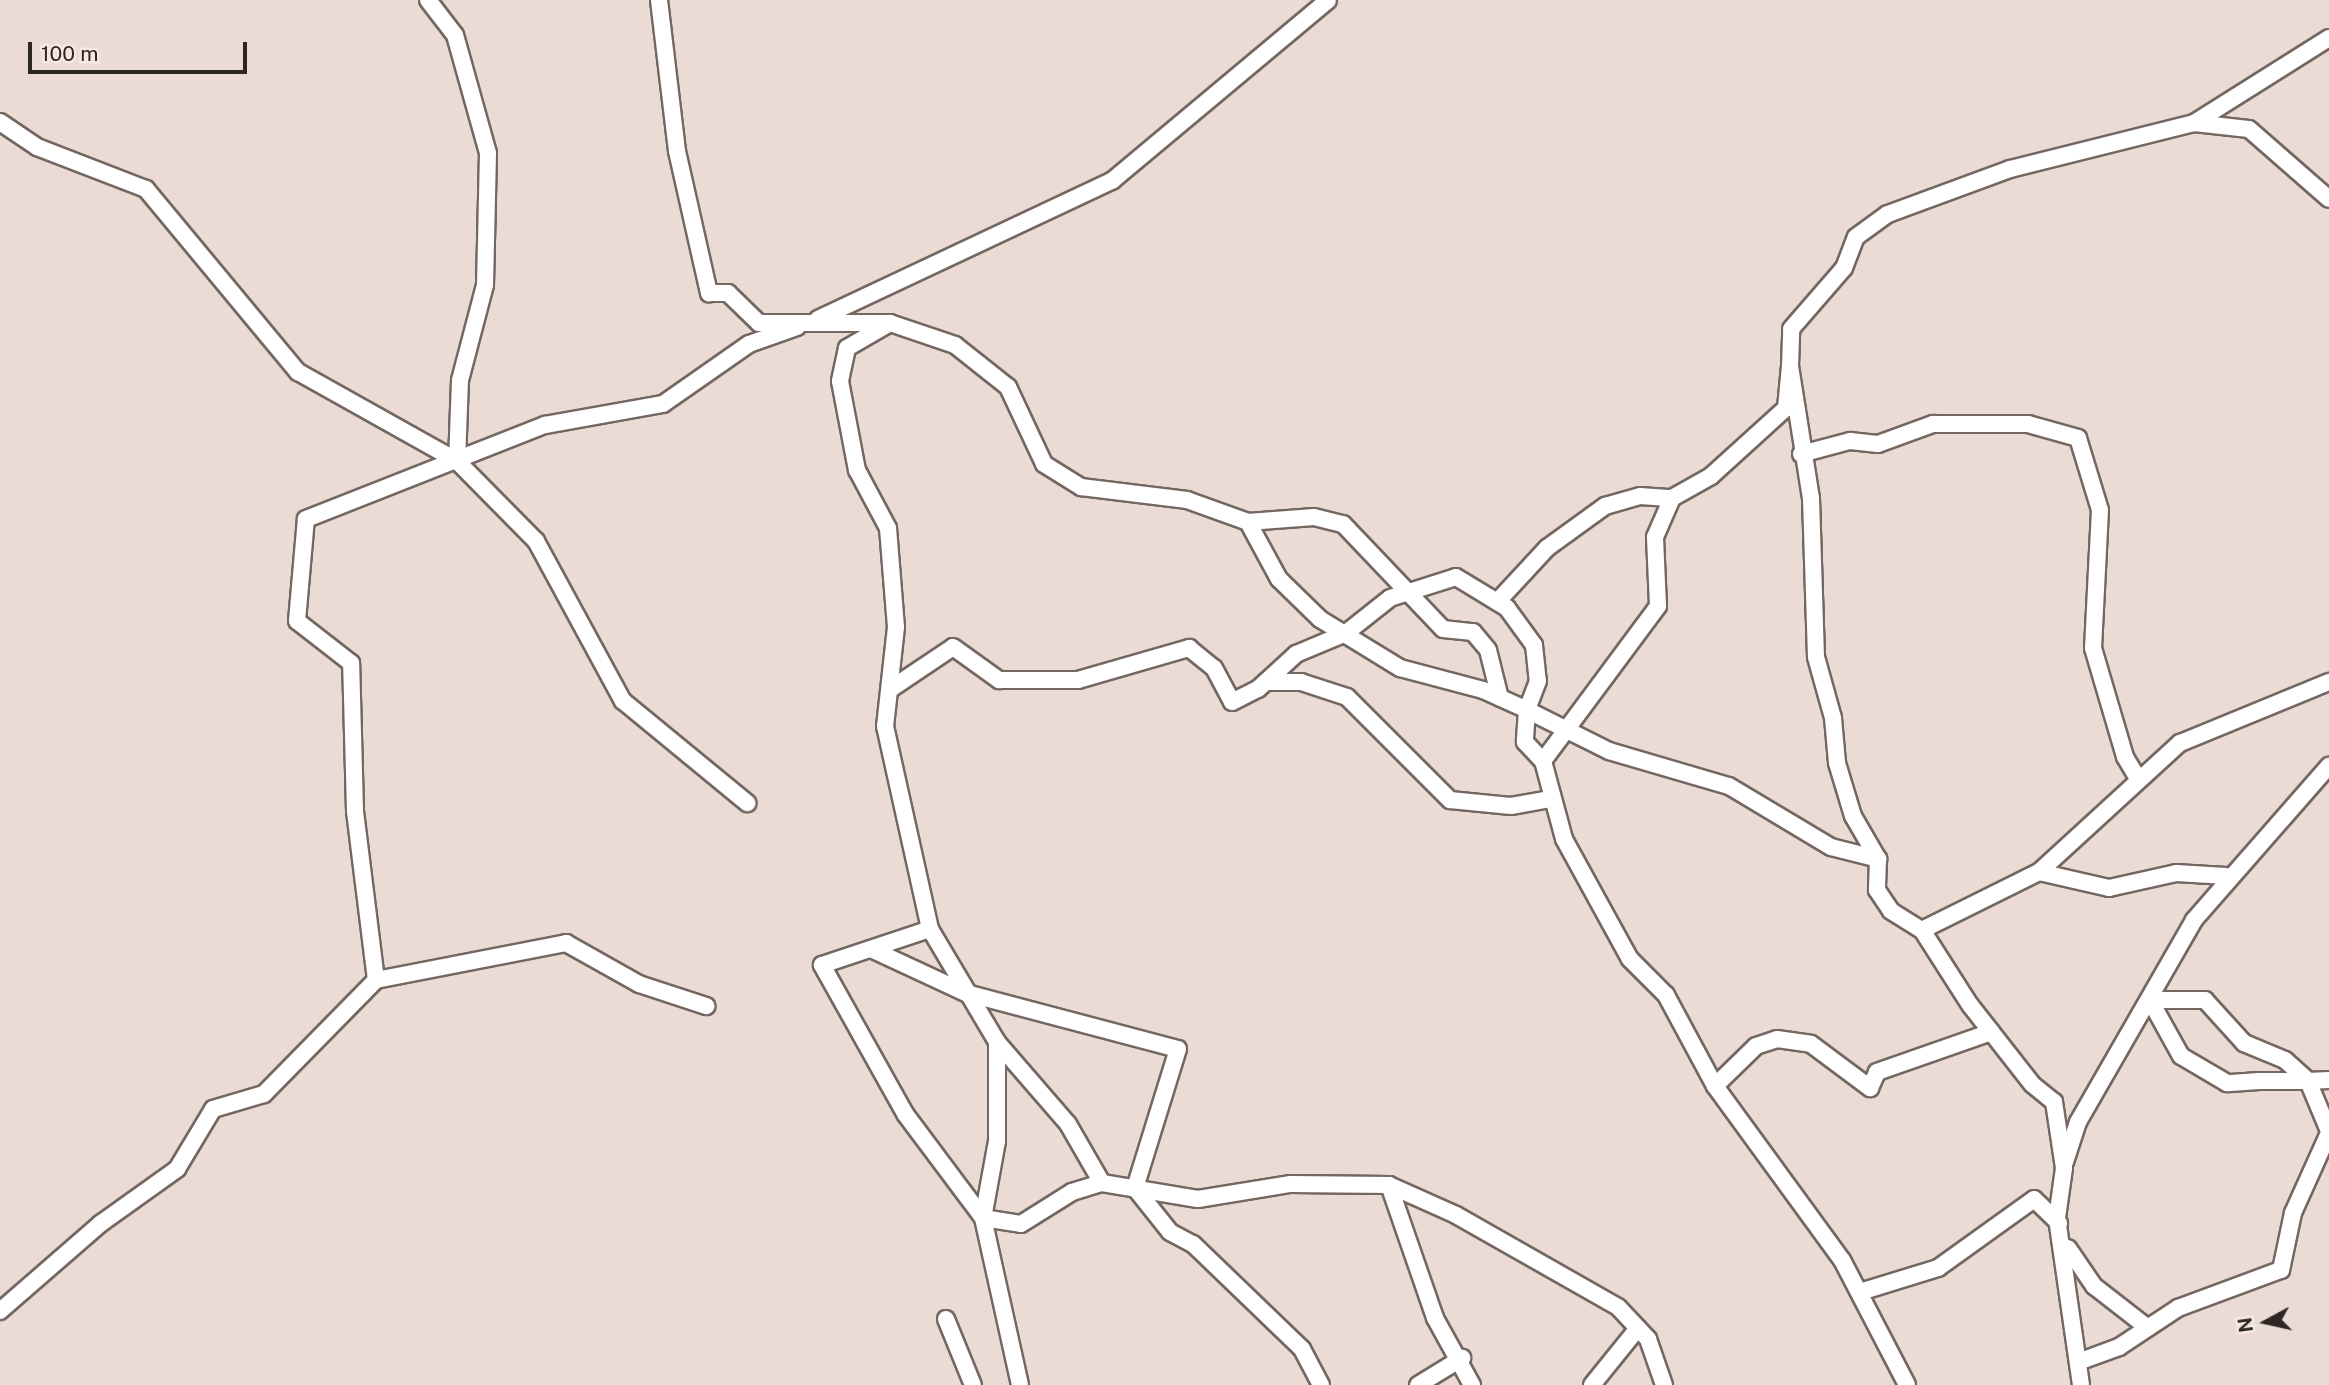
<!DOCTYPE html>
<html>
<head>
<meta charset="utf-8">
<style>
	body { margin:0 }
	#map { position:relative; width:2329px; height:1385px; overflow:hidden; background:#eadbd4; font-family:"Public Sans",sans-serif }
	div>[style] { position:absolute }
	.roads { filter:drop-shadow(2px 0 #746761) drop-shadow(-2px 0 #746761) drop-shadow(0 2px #746761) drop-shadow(0 -2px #746761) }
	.minor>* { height:16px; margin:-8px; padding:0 8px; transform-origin:8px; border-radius:8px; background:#fff }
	span { translate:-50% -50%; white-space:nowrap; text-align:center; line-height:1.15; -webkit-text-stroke:6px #f7e8e1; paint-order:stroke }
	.north { position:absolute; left:2231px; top:1287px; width:70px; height:70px; -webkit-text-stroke:5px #f7e8e1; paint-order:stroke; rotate:262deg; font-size:19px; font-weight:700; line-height:28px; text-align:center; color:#2c2624 }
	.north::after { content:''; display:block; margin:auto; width:24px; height:32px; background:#2c2624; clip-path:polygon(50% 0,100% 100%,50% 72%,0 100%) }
	.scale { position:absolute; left:28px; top:42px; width:219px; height:32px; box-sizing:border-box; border:4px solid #2c2624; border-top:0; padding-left:9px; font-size:21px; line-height:24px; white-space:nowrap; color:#2c2624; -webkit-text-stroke:5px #f7e8e1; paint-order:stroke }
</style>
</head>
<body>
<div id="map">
	<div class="roads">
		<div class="minor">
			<i style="left:428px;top:0;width:44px;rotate:52.4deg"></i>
			<i style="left:455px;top:35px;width:123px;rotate:74.4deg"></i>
			<i style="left:488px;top:153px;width:132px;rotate:91.3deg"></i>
			<i style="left:485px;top:285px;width:98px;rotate:104.7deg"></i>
			<i style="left:460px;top:380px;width:81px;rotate:92.1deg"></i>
			<i style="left:659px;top:0;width:152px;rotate:83.2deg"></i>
			<i style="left:677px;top:151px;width:146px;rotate:77.3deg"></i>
			<i style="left:709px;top:293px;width:19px"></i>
			<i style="left:728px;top:293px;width:43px;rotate:44.1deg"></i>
			<i style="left:759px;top:323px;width:131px"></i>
			<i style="left:890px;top:323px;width:69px;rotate:18.7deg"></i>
			<i style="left:955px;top:345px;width:68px;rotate:38.4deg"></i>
			<i style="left:1008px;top:387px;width:85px;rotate:64.9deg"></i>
			<i style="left:1044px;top:464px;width:44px;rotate:31.9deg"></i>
			<i style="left:1081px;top:487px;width:107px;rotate:7deg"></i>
			<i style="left:1187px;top:500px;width:65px;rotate:19.8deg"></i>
			<i style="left:1248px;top:522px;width:65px;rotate:61.5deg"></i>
			<i style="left:1279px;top:579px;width:57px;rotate:44.3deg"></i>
			<i style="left:1320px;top:619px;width:94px;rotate:31.5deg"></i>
			<i style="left:1400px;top:668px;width:86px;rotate:14.8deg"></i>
			<i style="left:1483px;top:690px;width:48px;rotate:24.4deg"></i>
			<i style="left:1527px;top:710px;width:32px;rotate:94deg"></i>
			<i style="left:1525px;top:742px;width:26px;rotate:47deg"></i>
			<i style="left:1543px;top:761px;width:81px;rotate:74.9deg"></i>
			<i style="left:1564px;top:839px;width:137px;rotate:61.2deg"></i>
			<i style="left:1630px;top:959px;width:51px;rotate:45deg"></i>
			<i style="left:1666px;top:995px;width:103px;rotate:61.7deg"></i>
			<i style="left:1715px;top:1086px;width:215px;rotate:53.9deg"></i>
			<i style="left:1842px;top:1260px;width:141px;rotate:62.5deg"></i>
			<i style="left:2329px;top:38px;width:160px;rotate:147.8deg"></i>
			<i style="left:2194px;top:123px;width:55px;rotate:6.2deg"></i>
			<i style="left:2249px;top:129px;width:106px;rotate:41.2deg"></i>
			<i style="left:0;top:122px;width:45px;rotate:34deg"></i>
			<i style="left:37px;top:147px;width:117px;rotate:21.1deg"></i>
			<i style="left:146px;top:189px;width:238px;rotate:50.3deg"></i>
			<i style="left:298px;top:372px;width:182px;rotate:29.2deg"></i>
			<i style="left:457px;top:461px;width:112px;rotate:45.4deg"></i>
			<i style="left:536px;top:541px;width:182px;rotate:61.5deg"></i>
			<i style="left:623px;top:701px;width:161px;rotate:39.4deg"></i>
			<i style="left:818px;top:319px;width:326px;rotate:-25.2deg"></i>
			<i style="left:1113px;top:180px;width:280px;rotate:-39.9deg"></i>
			<i style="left:890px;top:323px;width:50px;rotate:149.8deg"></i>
			<i style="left:847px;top:348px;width:34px;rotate:102deg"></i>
			<i style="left:840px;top:381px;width:91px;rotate:79.2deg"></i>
			<i style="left:857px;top:470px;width:66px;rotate:61.9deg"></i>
			<i style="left:888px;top:528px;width:99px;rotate:85.4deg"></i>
			<i style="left:896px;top:627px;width:100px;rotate:96.3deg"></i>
			<i style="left:885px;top:726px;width:208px;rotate:77.5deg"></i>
			<i style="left:930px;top:929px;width:114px;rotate:161.6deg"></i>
			<i style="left:822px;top:965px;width:172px;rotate:60.8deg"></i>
			<i style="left:906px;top:1115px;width:129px;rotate:53.2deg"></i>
			<i style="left:983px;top:1218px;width:171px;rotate:77.5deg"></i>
			<i style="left:1790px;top:366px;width:37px;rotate:-88deg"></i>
			<i style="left:1791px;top:329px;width:81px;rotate:-49deg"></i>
			<i style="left:1844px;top:268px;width:33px;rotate:-69deg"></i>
			<i style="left:1856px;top:237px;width:39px;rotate:-36deg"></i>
			<i style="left:1888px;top:214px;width:130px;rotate:-20.2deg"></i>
			<i style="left:2010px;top:169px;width:190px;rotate:-14deg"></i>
			<i style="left:1801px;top:454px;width:51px;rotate:-14.9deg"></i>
			<i style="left:1850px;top:441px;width:28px;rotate:6deg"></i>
			<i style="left:1878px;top:444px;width:59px;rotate:-20deg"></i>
			<i style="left:1933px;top:424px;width:95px"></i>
			<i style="left:2028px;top:424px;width:52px;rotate:15.6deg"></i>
			<i style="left:2078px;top:438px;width:75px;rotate:73deg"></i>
			<i style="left:2100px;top:510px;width:138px;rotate:92.9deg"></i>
			<i style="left:2093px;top:648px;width:114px;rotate:73.6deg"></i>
			<i style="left:2125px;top:757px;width:23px;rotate:59deg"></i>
			<i style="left:1248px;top:522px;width:66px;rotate:-4.3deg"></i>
			<i style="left:1314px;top:517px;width:30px;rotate:14deg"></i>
			<i style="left:1343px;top:524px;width:145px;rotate:46.4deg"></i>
			<i style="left:1443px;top:629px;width:30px;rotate:6deg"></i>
			<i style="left:1473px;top:632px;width:23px;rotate:50deg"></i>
			<i style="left:1488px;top:650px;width:49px;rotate:76deg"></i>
			<i style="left:1497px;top:602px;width:74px;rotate:-47.2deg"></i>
			<i style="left:1547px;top:548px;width:72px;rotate:-35.9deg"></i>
			<i style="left:1605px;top:506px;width:36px;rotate:-16deg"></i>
			<i style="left:1640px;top:496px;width:32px;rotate:4deg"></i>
			<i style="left:1266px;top:682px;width:35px"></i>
			<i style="left:1301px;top:682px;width:48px;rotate:18.1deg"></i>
			<i style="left:1347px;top:697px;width:146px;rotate:45deg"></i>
			<i style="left:1450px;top:800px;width:61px;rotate:5.6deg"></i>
			<i style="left:1511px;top:806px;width:39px;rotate:-10deg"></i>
			<i style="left:892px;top:688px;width:73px;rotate:-33.9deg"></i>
			<i style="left:953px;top:647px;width:57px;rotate:35.7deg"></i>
			<i style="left:999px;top:680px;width:79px"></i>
			<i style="left:1078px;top:680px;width:116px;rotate:-16.1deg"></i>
			<i style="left:1189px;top:648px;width:32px;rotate:39deg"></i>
			<i style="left:1214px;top:668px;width:38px;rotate:62deg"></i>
			<i style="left:1232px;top:702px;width:29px;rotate:-27deg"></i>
			<i style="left:1258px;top:689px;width:52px;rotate:-42.6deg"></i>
			<i style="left:1296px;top:654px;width:54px;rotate:-22.8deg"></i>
			<i style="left:1346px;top:633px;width:56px;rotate:-38.5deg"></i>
			<i style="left:1390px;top:598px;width:69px;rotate:-17.7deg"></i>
			<i style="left:1456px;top:577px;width:60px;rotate:31.3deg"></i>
			<i style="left:1507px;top:608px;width:46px;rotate:53.9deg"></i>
			<i style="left:1534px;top:645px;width:36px;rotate:84deg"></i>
			<i style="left:1538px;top:681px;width:31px;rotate:111deg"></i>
			<i style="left:1527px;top:710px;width:92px;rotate:26.6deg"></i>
			<i style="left:1609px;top:751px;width:125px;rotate:16.3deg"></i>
			<i style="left:1729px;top:786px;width:119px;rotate:30.9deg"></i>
			<i style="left:1831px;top:847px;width:49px;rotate:14.3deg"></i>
			<i style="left:1543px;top:761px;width:193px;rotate:-53.4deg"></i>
			<i style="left:1658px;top:606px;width:69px;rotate:-92.5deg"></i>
			<i style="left:1655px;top:537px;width:43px;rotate:-66.4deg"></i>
			<i style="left:1672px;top:498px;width:45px;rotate:-29.4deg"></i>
			<i style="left:1711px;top:476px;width:101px;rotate:-42.2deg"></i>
			<i style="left:1786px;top:408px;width:42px;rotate:-84.6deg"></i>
			<i style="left:1790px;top:366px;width:134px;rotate:81deg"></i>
			<i style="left:1811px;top:498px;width:159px;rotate:88.2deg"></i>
			<i style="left:1816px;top:657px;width:63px;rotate:74.4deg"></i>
			<i style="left:1833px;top:718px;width:45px;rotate:84.9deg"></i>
			<i style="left:1837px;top:763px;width:55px;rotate:73.2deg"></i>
			<i style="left:1853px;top:816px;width:50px;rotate:59.8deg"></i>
			<i style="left:1878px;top:859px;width:31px;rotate:92deg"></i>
			<i style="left:1877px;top:890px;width:25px;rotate:56deg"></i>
			<i style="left:1891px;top:911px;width:36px;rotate:32deg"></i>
			<i style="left:2039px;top:872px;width:72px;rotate:12.9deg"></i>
			<i style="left:2109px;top:888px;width:69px;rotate:-12.6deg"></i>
			<i style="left:2176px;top:873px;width:50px;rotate:3.4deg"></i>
			<i style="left:930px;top:929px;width:131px;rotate:59.3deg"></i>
			<i style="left:997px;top:1042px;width:99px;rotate:90deg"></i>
			<i style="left:997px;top:1141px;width:78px;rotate:100.3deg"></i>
			<i style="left:983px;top:1218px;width:38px;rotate:9deg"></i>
			<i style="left:1021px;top:1224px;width:60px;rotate:-32.1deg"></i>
			<i style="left:1072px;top:1192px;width:31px;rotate:-17deg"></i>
			<i style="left:1102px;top:1183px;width:97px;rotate:9.5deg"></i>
			<i style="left:1198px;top:1199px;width:94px;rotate:-9.2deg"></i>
			<i style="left:1291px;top:1184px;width:98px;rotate:0.6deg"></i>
			<i style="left:1389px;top:1185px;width:73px;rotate:24.1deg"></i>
			<i style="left:1456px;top:1215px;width:186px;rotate:29.6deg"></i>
			<i style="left:1618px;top:1307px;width:44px;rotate:46.8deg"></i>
			<i style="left:1648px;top:1339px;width:49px;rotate:70.8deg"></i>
			<i style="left:871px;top:949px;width:105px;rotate:24.9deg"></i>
			<i style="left:966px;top:993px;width:219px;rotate:14.8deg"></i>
			<i style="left:1178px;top:1049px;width:145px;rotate:107.2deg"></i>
			<i style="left:1135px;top:1188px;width:56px;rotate:51.5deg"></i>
			<i style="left:1170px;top:1232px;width:26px;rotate:28deg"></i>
			<i style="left:1193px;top:1244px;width:151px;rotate:43.9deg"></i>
			<i style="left:1302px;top:1349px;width:41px;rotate:62.2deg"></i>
			<i style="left:376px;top:980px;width:170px;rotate:-97.1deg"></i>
			<i style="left:355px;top:811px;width:148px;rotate:-91.5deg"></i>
			<i style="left:351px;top:663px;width:68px;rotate:-142.1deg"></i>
			<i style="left:297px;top:621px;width:102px;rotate:-85deg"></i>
			<i style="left:306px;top:519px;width:257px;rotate:-21.5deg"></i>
			<i style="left:545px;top:425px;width:120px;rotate:-10.1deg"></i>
			<i style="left:663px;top:404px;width:105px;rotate:-34.9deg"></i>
			<i style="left:749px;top:344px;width:51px;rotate:-19.5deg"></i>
			<i style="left:997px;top:1042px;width:108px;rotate:49.1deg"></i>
			<i style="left:1068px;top:1124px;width:68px;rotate:60deg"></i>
			<i style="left:2329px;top:1080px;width:21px;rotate:177deg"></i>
			<i style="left:2308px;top:1081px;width:49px;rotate:180deg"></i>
			<i style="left:2259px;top:1081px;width:32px;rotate:176deg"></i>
			<i style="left:2227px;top:1083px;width:53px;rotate:-149.6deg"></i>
			<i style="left:2181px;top:1056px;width:64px;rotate:-119deg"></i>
			<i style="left:2150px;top:1000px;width:55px"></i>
			<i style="left:2205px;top:1000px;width:58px;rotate:47.8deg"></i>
			<i style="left:2244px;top:1043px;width:44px;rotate:22.5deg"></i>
			<i style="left:2285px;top:1060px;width:31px;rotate:42deg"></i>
			<i style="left:2308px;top:1081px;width:54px;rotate:67.2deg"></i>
			<i style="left:1715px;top:1086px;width:57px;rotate:-44.3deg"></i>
			<i style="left:1756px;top:1046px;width:22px;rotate:-18deg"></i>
			<i style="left:1777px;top:1039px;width:34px;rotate:8deg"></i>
			<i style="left:1811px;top:1044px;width:74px;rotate:36.7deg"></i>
			<i style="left:1870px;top:1088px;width:17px;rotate:-66deg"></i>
			<i style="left:1877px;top:1072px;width:121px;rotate:-19.3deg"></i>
			<i style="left:2065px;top:1162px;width:42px;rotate:-72deg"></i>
			<i style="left:2078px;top:1122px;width:233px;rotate:-60.1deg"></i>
			<i style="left:2194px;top:920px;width:205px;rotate:-48.8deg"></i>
			<i style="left:1389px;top:1185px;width:141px;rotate:70.9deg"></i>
			<i style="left:1435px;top:1318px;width:77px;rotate:61.1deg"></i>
			<i style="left:2068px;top:1248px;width:46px;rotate:55.6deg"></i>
			<i style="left:2094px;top:1286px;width:68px;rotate:37.9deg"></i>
			<i style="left:1860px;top:1292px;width:82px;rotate:-17.1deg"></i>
			<i style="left:1938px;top:1268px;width:118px;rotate:-35.7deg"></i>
			<i style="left:2034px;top:1199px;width:35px;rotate:44deg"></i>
			<i style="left:0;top:1311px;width:133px;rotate:-41deg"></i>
			<i style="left:100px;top:1224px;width:95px;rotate:-35.5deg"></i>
			<i style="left:177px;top:1169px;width:70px;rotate:-59deg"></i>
			<i style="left:213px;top:1109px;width:53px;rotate:-16.4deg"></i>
			<i style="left:264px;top:1094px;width:160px;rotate:-45.5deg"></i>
			<i style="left:376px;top:980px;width:194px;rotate:-11deg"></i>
			<i style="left:566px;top:943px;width:84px;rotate:29.3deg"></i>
			<i style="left:639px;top:984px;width:71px;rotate:18.2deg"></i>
			<i style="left:946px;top:1319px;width:71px;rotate:67.8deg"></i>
			<i style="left:2078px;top:1362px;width:44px;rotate:-20.1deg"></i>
			<i style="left:2119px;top:1347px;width:71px;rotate:-33.5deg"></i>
			<i style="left:2178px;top:1308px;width:110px;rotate:-20.3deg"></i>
			<i style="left:2281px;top:1270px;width:58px;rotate:-78.1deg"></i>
			<i style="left:2293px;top:1213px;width:88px;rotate:-65.8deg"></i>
			<i style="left:1418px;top:1385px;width:52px;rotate:-31.5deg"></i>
			<i style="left:1592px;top:1385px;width:73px;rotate:-51.1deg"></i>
			<i style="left:2081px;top:1385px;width:169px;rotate:-98.2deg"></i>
			<i style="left:2057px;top:1218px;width:50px;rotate:-82deg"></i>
			<i style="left:2064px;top:1168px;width:67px;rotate:-98.6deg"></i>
			<i style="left:2054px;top:1102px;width:28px;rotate:-141deg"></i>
			<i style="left:2032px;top:1084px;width:100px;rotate:-128.1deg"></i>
			<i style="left:1970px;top:1005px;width:89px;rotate:-122.6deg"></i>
			<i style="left:1922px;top:930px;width:131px;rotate:-26.4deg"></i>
			<i style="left:2039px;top:872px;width:191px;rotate:-42.5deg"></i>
			<i style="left:2180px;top:743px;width:161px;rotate:-22.3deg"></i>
		</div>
	</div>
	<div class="north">N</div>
	<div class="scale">100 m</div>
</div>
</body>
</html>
